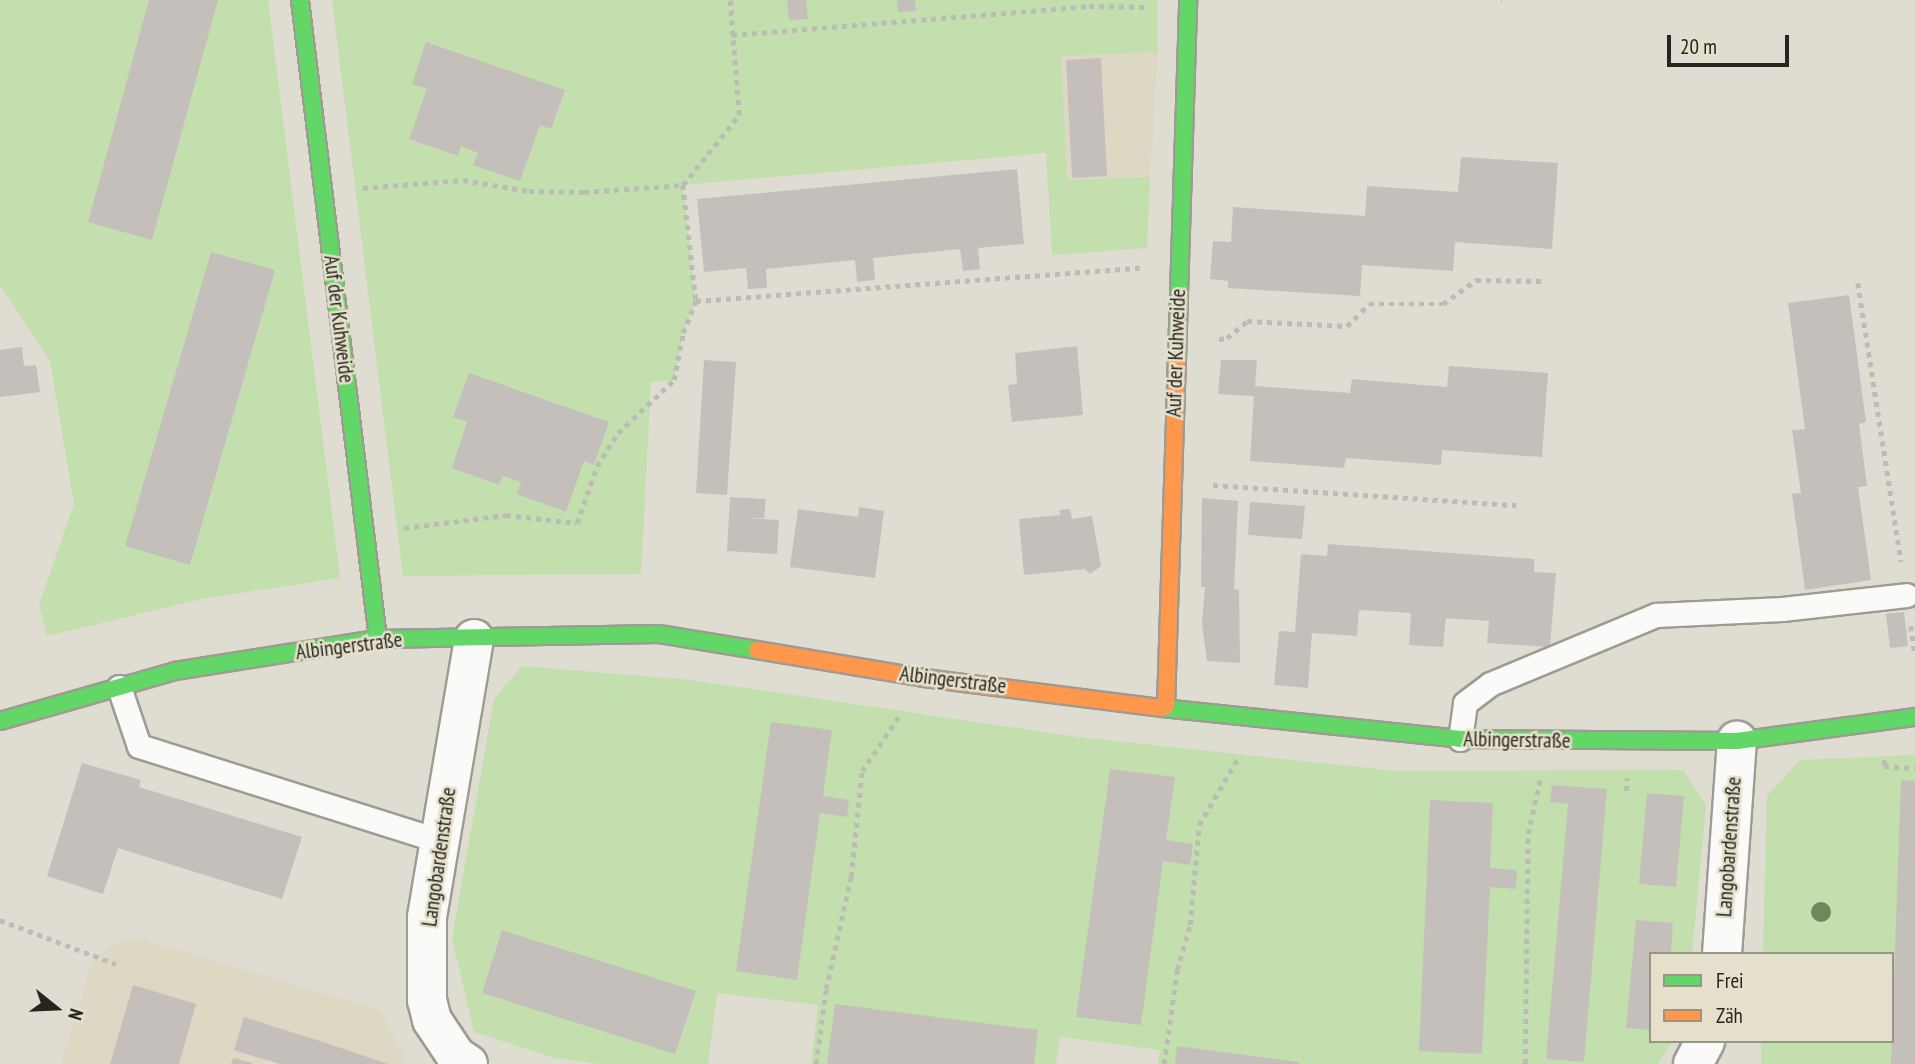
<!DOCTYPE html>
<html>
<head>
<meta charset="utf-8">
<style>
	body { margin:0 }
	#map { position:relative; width:1915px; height:1064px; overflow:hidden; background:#dfdcd1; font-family:"PT Sans Narrow",sans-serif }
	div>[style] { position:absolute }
	.built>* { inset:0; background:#ddd8c4 }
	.green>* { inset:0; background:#c4dfae }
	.building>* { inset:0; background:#c5bfbc }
	.path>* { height:4.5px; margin-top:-2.25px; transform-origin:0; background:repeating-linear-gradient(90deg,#bcbcb7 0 5px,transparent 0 10px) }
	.roads { filter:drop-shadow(2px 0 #9e9b93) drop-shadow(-2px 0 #9e9b93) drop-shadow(0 2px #9e9b93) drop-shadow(0 -2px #9e9b93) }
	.lane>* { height:23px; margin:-11.5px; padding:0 11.5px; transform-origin:11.5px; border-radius:11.5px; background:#fafaf8 }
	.street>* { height:38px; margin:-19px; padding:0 19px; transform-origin:19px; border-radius:19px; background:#fafaf8 }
	.fast>* { height:16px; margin:-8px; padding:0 8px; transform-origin:8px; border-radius:8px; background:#63d668 }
	.slow>* { height:16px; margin:-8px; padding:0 8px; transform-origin:8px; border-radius:8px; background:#ff974d }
	.trees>* { width:20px; height:20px; margin:-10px; border-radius:50%; background:#73855e }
	span { translate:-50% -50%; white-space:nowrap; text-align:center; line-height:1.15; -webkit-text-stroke:5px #e5e0cb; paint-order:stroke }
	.street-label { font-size:21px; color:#27251e }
	.legend { position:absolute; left:1649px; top:952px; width:245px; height:91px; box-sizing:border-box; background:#e5e0cb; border:2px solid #999586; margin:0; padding:9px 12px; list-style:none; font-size:21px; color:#27251e }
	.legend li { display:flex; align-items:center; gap:14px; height:35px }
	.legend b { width:35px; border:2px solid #999586 }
	.north { position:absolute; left:21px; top:973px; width:70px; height:70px; -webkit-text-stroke:5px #e5e0cb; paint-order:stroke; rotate:108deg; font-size:19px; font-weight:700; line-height:28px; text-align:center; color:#27251e }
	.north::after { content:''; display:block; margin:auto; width:24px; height:32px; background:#27251e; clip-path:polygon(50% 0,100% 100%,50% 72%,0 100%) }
	.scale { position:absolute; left:1667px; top:35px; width:122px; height:32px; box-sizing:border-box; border:4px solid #27251e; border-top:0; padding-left:9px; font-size:21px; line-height:24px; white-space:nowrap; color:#27251e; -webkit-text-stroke:5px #e5e0cb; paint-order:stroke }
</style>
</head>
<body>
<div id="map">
	<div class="built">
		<i style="clip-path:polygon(1158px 52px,1150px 177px,1067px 181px,1060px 55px)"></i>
		<i style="clip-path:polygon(138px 938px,380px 1010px,405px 1057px,403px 1064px,280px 1064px,266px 1060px,264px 1064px,61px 1064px,92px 962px,116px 943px)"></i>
	</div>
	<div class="green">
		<i style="clip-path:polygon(0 0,268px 0,340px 578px,202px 599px,47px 636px,39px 605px,74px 504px,50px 361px,0 285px)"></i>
		<i style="clip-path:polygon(332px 0,1158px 0,1158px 52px,1061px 56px,1067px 180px,1150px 177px,1147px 248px,1052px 255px,1046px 153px,683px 185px,696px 301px,683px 333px,674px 380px,651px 382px,641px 574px,403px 576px)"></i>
		<i style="clip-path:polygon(522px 666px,692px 680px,1078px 737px,1397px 771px,1683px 770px,1706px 806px,1692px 954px,1651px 954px,1651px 1041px,1673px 1041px,1658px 1064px,1158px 1064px,1160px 1050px,1060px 1037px,1056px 1064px,811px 1064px,818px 1005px,717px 993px,708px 1064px,600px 1064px,555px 1058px,474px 1032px,452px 939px,494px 699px)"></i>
		<i style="clip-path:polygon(1915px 755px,1915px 1064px,1761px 1064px,1761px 1041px,1892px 1041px,1892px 954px,1763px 954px,1767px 796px,1800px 760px)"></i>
	</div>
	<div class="building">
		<i style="clip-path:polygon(149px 0,218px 0,152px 240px,88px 222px)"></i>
		<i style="clip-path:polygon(787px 0,806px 0,808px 19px,789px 20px)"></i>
		<i style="clip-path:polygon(897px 0,915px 0,916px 11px,898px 12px)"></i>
		<i style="clip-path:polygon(426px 42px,565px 90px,551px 129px,540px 125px,520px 181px,473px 165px,478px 153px,461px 146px,458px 156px,409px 139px,427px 89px,412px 84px)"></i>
		<i style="clip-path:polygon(1101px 58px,1107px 176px,1072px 178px,1066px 60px)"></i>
		<i style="clip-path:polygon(1461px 157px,1558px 163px,1552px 249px,1455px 242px,1453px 271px,1362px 265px,1360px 296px,1228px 288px,1228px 281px,1210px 279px,1213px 241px,1231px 242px,1233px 207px,1365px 216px,1367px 186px,1458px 192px)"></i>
		<i style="clip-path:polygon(1017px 169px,1024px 244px,978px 248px,980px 269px,963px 271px,960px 249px,873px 258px,875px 280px,857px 282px,855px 260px,766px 269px,767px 288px,748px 289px,746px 268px,704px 272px,697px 199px)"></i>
		<i style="clip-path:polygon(211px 252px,275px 270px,190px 565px,125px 546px)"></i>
		<i style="clip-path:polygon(1849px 295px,1866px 422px,1859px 424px,1867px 486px,1858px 487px,1871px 580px,1805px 590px,1792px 494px,1801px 493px,1792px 430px,1805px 429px,1788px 303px)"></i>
		<i style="clip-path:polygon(1077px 346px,1083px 415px,1012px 422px,1008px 385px,1017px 384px,1015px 353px)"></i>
		<i style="clip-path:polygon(22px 347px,24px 366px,36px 365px,40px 392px,0 397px,0 350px)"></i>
		<i style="clip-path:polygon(704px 360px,736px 362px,727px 495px,696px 493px)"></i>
		<i style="clip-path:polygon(1221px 360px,1257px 360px,1255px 386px,1350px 393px,1352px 379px,1447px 387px,1449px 366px,1548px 373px,1542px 457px,1442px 450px,1441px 465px,1346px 458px,1344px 468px,1250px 461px,1254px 396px,1218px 394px)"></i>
		<i style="clip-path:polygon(469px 373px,609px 422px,594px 465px,584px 461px,566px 512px,517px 494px,521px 482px,503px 476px,499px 485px,452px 468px,467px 422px,453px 417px)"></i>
		<i style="clip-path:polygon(730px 497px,766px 499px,764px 518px,746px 518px,779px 520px,777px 554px,727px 551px)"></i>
		<i style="clip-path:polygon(1202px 498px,1238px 501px,1234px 589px,1239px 590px,1240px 663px,1207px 661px,1202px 624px,1205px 587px,1201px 587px)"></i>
		<i style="clip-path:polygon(1250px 502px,1305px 506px,1302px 539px,1248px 535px)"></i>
		<i style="clip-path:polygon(859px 507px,884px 511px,875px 578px,790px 567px,798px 509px,858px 517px)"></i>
		<i style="clip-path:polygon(1070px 509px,1072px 519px,1092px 516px,1101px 566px,1090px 574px,1085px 569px,1024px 575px,1019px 519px,1060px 515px,1059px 510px)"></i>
		<i style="clip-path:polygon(1328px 544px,1534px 559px,1534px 572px,1556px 573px,1550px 647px,1487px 643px,1489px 621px,1446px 618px,1443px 647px,1409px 645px,1411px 613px,1359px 610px,1357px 636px,1312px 633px,1308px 688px,1274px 685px,1279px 631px,1295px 632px,1301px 554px,1327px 556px)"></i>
		<i style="clip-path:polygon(1904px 612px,1908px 646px,1890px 648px,1886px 614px)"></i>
		<i style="clip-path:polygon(771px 722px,832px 730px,823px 796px,849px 800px,847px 817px,820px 813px,797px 980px,736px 971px)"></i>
		<i style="clip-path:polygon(82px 763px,141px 780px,139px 787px,302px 837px,282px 899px,118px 848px,103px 894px,47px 876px)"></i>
		<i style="clip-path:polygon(1110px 769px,1175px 777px,1166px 840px,1193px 844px,1190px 865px,1163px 861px,1141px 1025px,1076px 1017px)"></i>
		<i style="clip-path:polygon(1901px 780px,1915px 781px,1915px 1064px,1891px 1064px)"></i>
		<i style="clip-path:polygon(1552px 785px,1607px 789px,1584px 1062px,1546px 1059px,1568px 804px,1550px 802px)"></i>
		<i style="clip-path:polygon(1647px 793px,1684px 796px,1676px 887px,1639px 884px)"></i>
		<i style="clip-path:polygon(1430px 800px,1493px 803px,1490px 868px,1517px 870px,1516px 889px,1490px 887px,1482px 1054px,1419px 1051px)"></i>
		<i style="clip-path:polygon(1636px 920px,1673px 923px,1671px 954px,1651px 954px,1651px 1030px,1626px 1028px)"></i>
		<i style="clip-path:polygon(502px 930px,696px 991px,675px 1054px,482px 993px)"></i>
		<i style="clip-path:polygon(133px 985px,196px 1004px,179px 1064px,110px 1064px)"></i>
		<i style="clip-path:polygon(835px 1004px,1038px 1030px,1034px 1064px,827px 1064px)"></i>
		<i style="clip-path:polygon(244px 1017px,323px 1042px,388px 1064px,280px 1064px,250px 1055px,234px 1050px)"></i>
		<i style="clip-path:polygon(1177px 1046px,1299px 1062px,1299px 1064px,1175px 1064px)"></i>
		<i style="clip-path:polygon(233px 1058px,252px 1063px,252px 1064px,231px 1064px)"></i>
	</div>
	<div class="path">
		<i style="left:1501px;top:0;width:1px"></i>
		<i style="left:732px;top:35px;width:358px;rotate:-4.6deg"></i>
		<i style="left:1089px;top:6px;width:58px;rotate:1deg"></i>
		<i style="left:683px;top:185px;width:117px;rotate:83.6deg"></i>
		<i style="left:696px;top:301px;width:445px;rotate:-4.3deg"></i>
		<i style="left:363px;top:188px;width:100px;rotate:-4.6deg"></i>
		<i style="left:463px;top:180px;width:67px;rotate:9.5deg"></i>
		<i style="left:529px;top:191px;width:55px;rotate:1deg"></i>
		<i style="left:584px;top:192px;width:99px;rotate:-4deg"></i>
		<i style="left:683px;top:185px;width:90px;rotate:-51.3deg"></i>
		<i style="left:739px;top:115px;width:115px;rotate:-94.5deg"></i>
		<i style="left:1858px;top:283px;width:282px;rotate:81.2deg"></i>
		<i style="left:1219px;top:339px;width:8px;rotate:-7deg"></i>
		<i style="left:1227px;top:338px;width:26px;rotate:-40deg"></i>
		<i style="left:1247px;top:321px;width:100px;rotate:2.9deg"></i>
		<i style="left:1347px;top:326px;width:31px;rotate:-45deg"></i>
		<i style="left:1369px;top:304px;width:74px"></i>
		<i style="left:1443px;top:304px;width:41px;rotate:-36deg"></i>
		<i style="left:1476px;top:280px;width:65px;rotate:0.9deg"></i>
		<i style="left:1213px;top:485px;width:304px;rotate:3.8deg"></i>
		<i style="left:404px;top:528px;width:103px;rotate:-7.3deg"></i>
		<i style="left:506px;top:515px;width:71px;rotate:6.4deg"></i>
		<i style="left:577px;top:523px;width:60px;rotate:-70.7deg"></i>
		<i style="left:597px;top:466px;width:39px;rotate:-58deg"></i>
		<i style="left:618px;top:433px;width:77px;rotate:-43.4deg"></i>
		<i style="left:674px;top:380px;width:48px;rotate:-79.2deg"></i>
		<i style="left:683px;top:333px;width:35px;rotate:-68deg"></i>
		<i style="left:1911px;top:626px;width:27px;rotate:82deg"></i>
		<i style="left:1885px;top:760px;width:6px;rotate:99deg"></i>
		<i style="left:1884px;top:766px;width:31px;rotate:4deg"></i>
		<i style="left:1626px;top:791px;width:13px;rotate:-86deg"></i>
		<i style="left:0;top:920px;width:124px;rotate:20.8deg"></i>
		<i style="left:816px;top:1064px;width:76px;rotate:-82.4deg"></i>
		<i style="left:826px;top:989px;width:115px;rotate:-77.4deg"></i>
		<i style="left:851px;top:877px;width:107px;rotate:-84.1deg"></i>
		<i style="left:862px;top:771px;width:70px;rotate:-56.1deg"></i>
		<i style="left:1164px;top:1064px;width:95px;rotate:-82.1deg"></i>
		<i style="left:1177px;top:970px;width:47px;rotate:-73.9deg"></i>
		<i style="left:1190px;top:925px;width:100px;rotate:-84.9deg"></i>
		<i style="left:1199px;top:825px;width:80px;rotate:-59.9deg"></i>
		<i style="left:1525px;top:1064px;width:230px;rotate:-89.3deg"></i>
		<i style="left:1528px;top:834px;width:55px;rotate:-77.5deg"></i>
	</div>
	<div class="roads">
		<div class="lane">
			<i style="left:119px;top:687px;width:62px;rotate:71.3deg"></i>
			<i style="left:139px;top:746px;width:316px;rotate:17.5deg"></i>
			<i style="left:1460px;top:739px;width:36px;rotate:-82deg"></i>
			<i style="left:1465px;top:703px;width:31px;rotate:-37deg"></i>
			<i style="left:1490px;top:684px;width:180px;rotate:-22.6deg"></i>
			<i style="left:1656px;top:615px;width:126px;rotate:-2.7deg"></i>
			<i style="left:1782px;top:609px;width:125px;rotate:-6.4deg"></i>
		</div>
		<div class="street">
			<i style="left:1722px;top:954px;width:214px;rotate:-86deg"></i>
			<i style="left:468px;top:1064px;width:14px;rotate:-146deg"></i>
			<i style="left:456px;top:1056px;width:43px;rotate:-123.7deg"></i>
			<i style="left:432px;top:1020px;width:21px;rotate:-104deg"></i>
			<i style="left:427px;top:1000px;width:83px;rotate:-90deg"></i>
			<i style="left:427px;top:917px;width:282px;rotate:-80.4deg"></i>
			<i style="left:1693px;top:1064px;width:26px;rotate:-62deg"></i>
		</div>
		<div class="fast">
			<i style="left:300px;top:0;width:644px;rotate:83.04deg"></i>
			<i style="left:1177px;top:358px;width:358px;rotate:-88.2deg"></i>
			<i style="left:1162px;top:708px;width:300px;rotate:5.9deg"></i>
			<i style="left:1460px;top:739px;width:277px;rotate:0.4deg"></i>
			<i style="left:1737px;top:741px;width:180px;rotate:-7.7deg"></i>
			<i style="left:0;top:721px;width:182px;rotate:-15.9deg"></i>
			<i style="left:175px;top:671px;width:206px;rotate:-9deg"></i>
			<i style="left:378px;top:639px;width:281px;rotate:-1deg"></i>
			<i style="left:659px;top:634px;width:99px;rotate:9.3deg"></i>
		</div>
		<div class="slow">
			<i style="left:757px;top:650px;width:169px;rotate:9.5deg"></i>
			<i style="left:924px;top:678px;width:240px;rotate:7.2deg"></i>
			<i style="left:1166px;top:706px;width:348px;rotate:-88.2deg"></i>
		</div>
	</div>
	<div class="trees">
		<i style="left:1821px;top:912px"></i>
	</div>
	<div class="street-label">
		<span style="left:339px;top:319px;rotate:83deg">Auf der Kuhweide</span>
		<span style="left:1176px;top:353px;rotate:-88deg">Auf der Kuhweide</span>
		<span style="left:349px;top:646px;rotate:-7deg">Albingerstraße</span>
		<span style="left:953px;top:680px;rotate:7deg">Albingerstraße</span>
		<span style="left:1517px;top:740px;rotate:1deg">Albingerstraße</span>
		<span style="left:1729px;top:847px;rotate:-86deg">Langobardenstraße</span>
		<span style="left:439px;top:857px;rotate:-82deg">Langobardenstraße</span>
	</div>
	<ul class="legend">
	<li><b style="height:9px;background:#63d668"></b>Frei</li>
	<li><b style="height:9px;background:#ff974d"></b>Zäh</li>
	</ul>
	<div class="north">N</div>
	<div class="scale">20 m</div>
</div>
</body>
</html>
